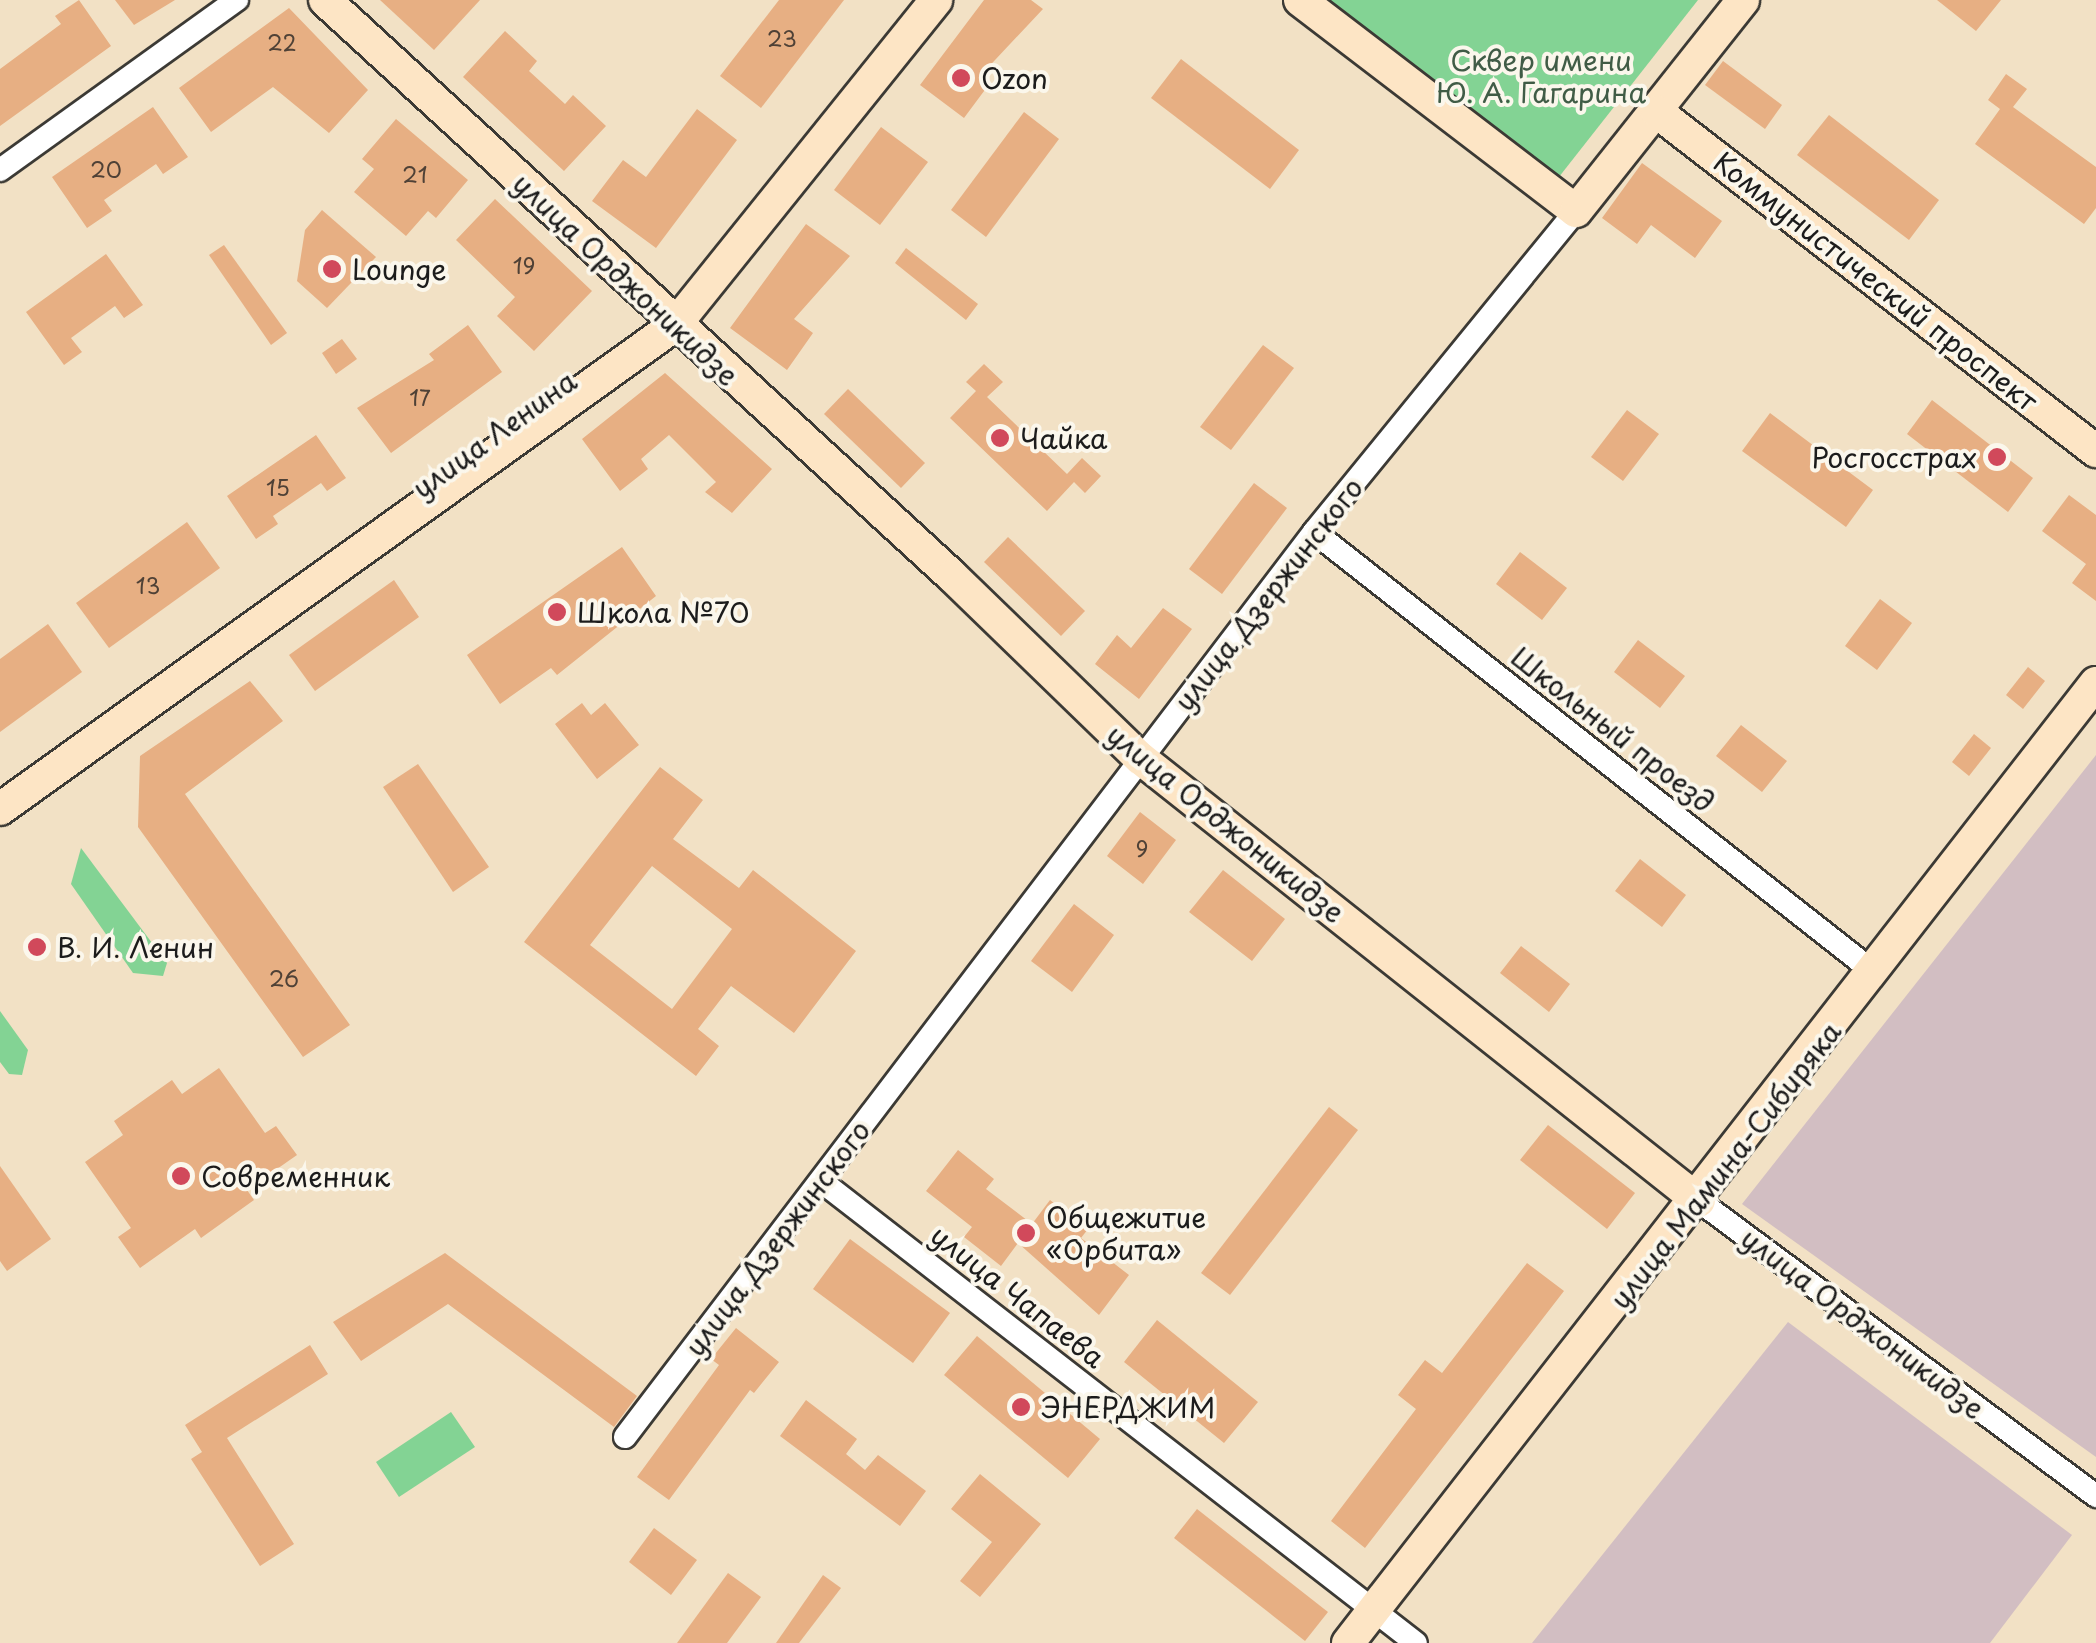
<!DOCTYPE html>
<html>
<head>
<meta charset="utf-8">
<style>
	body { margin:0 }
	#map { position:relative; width:2096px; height:1643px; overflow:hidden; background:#f2e1c5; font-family:"Playpen Sans",sans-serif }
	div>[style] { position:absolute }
	.industrial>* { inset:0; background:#d2bec2 }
	.green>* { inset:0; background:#83d394 }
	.building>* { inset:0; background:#e7af83 }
	.roads { filter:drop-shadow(2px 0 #3c3a35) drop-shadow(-2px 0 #3c3a35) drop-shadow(0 2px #3c3a35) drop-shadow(0 -2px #3c3a35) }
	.street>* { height:22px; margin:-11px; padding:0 11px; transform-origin:11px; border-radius:11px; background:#fff }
	.secondary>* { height:32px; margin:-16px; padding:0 16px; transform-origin:16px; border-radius:16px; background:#fde5c5 }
	.dots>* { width:28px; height:28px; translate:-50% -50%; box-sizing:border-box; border:5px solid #fbf7ec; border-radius:50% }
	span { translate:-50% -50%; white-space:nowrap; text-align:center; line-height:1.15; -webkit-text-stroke:8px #fbf7ec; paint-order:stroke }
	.number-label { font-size:22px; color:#4f4136 }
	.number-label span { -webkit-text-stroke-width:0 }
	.park-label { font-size:28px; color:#405c46 }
	.poi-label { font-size:28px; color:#1c1c1c }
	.left { translate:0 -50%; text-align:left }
	.right { translate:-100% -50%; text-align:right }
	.street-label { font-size:28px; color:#1c1c1c }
</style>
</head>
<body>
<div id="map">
	<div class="industrial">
		<i style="clip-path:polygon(2096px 755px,2096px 1457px,1742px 1204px)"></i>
		<i style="clip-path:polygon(1788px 1322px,2072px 1535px,1990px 1643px,1532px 1643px)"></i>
	</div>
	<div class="green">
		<i style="clip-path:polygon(1318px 0,1698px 0,1555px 182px)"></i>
		<i style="clip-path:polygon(81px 848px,167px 963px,163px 976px,133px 973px,71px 884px)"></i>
		<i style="clip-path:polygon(0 1011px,28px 1050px,22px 1075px,9px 1074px,0 1062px)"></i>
		<i style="clip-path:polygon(451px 1412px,475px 1447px,399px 1497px,376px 1462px)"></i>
	</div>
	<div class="building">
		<i style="clip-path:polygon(79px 0,111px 46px,0 126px,0 69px,61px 24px,55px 16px)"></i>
		<i style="clip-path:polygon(115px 0,175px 0,134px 25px)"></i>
		<i style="clip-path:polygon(380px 0,480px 0,434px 50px)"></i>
		<i style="clip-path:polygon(779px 0,844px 0,761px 108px,720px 76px)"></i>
		<i style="clip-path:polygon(984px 0,1031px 0,1043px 9px,980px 76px,990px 83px,964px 118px,920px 85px)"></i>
		<i style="clip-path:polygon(1937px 0,2001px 0,1976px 31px)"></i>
		<i style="clip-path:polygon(289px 8px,368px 90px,329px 133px,273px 87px,211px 132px,179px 88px)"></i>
		<i style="clip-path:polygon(505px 31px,537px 61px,529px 71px,565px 104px,573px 95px,606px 126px,564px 171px,463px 77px)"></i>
		<i style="clip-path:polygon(1181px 59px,1299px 150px,1270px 189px,1151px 98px)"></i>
		<i style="clip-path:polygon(1723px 61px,1782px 105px,1765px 129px,1705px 85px)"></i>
		<i style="clip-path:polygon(2006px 74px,2027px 89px,2013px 107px,2096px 167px,2096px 208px,2084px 224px,1975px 144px,2000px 109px,1988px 100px)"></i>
		<i style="clip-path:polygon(153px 107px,188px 157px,163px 174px,156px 164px,104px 200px,112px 211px,87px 228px,52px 177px)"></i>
		<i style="clip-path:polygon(697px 109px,737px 140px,656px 248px,592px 201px,623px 160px,646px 177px)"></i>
		<i style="clip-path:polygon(1024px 112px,1059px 139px,986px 237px,951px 210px)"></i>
		<i style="clip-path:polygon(1829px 115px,1939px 200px,1909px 240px,1797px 155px)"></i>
		<i style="clip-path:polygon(396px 119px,468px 180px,436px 218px,428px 211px,406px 236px,354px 192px,374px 169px,362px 159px)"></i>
		<i style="clip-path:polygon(881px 127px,928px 162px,880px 225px,834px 190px)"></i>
		<i style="clip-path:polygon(1642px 163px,1722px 221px,1695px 258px,1651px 225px,1637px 244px,1602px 218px)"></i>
		<i style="clip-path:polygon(495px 199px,592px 291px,534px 351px,497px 316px,515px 297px,456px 240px)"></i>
		<i style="clip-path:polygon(322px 210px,376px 257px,327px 308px,297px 281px,305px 230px)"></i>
		<i style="clip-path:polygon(806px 224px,850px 256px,794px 319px,813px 333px,787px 370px,730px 328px)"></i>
		<i style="clip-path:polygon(224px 245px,287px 333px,271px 345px,209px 255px)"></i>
		<i style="clip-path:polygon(906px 248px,978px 304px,966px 320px,895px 263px)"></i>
		<i style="clip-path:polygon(106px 254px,143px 305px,124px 318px,115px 306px,71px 338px,82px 352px,64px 365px,26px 312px)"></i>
		<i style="clip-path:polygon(468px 325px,502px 372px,391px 453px,357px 408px,434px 360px,429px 354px)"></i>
		<i style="clip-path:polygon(342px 339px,357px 359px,336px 374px,322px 353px)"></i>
		<i style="clip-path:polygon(1263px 345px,1294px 368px,1231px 450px,1200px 427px)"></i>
		<i style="clip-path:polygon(984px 364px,1003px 382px,987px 397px,1067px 474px,1082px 458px,1101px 476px,1085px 493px,1074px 482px,1047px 511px,950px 418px,976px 391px,966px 382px)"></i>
		<i style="clip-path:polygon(665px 373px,772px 469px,732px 513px,705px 492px,716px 482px,669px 435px,641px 459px,648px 469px,620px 491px,582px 439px)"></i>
		<i style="clip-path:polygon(848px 389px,925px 463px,901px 488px,824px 414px)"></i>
		<i style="clip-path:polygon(1932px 400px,2033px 478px,2008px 512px,1907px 434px)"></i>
		<i style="clip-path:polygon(1627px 410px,1659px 434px,1623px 481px,1591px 457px)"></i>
		<i style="clip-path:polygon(1770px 413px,1873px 490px,1846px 527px,1742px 451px)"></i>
		<i style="clip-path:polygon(316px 435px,346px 478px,327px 491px,321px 483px,273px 516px,278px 524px,256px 539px,227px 496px)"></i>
		<i style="clip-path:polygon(1254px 483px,1287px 508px,1222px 594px,1189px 569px)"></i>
		<i style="clip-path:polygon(2069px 495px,2096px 515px,2096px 601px,2072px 583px,2086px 564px,2042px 531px)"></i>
		<i style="clip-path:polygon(187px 522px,220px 568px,109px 648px,76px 603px)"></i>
		<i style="clip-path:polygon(1008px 537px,1085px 611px,1061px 636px,984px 562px)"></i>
		<i style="clip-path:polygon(622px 547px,656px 596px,557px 675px,551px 668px,500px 704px,467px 655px)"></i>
		<i style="clip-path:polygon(1520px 552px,1567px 588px,1542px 620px,1496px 584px)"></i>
		<i style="clip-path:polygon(394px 580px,419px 617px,315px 691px,289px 655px)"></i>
		<i style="clip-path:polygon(1880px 599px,1912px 623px,1877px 670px,1845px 646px)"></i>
		<i style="clip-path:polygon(1163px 608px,1192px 629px,1139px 699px,1095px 664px,1117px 635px,1131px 648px)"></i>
		<i style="clip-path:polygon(48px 624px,82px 672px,0 732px,0 659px)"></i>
		<i style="clip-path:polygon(1638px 640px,1685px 676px,1660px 708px,1614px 672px)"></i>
		<i style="clip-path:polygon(2028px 667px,2045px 681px,2023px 709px,2006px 695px)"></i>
		<i style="clip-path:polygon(250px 681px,283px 721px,185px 794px,350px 1025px,303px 1057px,138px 827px,140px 756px)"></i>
		<i style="clip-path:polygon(582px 703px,591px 715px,605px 703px,639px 745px,597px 779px,555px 724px)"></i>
		<i style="clip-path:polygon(1741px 725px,1787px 761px,1762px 792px,1716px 756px)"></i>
		<i style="clip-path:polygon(1974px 734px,1991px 748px,1969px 776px,1952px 762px)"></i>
		<i style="clip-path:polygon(418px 764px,489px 867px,453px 892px,383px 787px)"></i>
		<i style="clip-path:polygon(evenodd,660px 767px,703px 800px,673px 839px,739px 888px,753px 870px,856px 951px,794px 1033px,731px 986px,698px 1029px,719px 1046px,696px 1076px,524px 942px,660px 767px,652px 866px,732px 929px,672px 1009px,590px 945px,652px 866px)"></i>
		<i style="clip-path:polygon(1140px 812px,1176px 840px,1143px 884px,1107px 856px)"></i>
		<i style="clip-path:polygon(1640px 859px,1686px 895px,1662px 927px,1615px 891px)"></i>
		<i style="clip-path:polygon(1223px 870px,1285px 919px,1252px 961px,1189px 912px)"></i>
		<i style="clip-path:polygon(1074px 904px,1114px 935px,1072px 992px,1031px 961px)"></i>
		<i style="clip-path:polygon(1521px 946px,1570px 984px,1549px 1012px,1500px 973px)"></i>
		<i style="clip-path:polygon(219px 1068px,265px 1133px,276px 1126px,297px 1155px,247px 1190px,254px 1200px,201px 1238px,195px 1229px,140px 1268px,118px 1237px,131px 1228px,85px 1162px,123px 1135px,114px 1121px,172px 1080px,182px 1094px)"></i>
		<i style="clip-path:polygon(1329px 1107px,1358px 1130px,1230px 1295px,1201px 1273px)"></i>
		<i style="clip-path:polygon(1548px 1125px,1635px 1193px,1607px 1229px,1520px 1160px)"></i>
		<i style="clip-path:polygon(958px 1150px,994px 1179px,986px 1189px,1032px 1224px,1050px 1200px,1088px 1229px,1081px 1238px,1129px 1275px,1099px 1315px,1018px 1243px,1001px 1266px,964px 1237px,972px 1227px,926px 1191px)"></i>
		<i style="clip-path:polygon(0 1166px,51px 1239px,7px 1271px,0 1261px)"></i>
		<i style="clip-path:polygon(850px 1239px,950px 1313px,913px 1363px,813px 1289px)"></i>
		<i style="clip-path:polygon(445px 1253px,637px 1396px,614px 1427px,448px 1304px,361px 1361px,333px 1322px)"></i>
		<i style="clip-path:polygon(1527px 1263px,1564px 1291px,1365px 1548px,1331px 1521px,1416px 1409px,1398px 1395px,1425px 1360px,1442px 1373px)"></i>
		<i style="clip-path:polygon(1157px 1320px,1258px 1402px,1224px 1443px,1124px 1362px)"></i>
		<i style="clip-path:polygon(736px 1328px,779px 1362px,754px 1393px,750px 1390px,669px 1500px,637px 1477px,719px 1365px,711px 1359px)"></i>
		<i style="clip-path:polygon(977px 1336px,1100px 1439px,1068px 1478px,944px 1375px)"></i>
		<i style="clip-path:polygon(310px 1345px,328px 1374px,227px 1438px,294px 1544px,260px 1566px,191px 1459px,202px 1452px,185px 1425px)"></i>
		<i style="clip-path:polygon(806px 1400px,857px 1439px,846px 1454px,865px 1470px,878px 1455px,926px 1491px,900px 1526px,780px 1436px)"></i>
		<i style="clip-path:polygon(980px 1474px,1041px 1524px,980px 1597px,960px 1581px,992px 1542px,951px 1509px)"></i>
		<i style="clip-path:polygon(1197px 1509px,1328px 1612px,1305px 1641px,1174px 1538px)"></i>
		<i style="clip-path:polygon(654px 1528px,697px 1560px,671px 1595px,629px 1562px)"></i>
		<i style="clip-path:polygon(728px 1573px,761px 1597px,727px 1643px,677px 1643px)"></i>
		<i style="clip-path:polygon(823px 1575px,841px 1588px,799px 1643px,776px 1643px)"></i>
	</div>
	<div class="roads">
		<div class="street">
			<i style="left:0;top:170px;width:292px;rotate:-35.7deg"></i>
			<i style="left:1314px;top:532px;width:714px;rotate:38.17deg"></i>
			<i style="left:821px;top:1181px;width:753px;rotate:37.83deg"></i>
			<i style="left:1699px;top:1201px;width:495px;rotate:36.6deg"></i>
			<i style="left:625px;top:1437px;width:1137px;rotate:-52.72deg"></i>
			<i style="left:1314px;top:532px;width:414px;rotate:-50.8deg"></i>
		</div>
		<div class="secondary">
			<i style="left:325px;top:0;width:851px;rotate:42.57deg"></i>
			<i style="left:952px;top:576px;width:262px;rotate:44.1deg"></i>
			<i style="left:1140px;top:758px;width:713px;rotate:38.4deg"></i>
			<i style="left:1300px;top:0;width:347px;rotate:37.4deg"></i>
			<i style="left:1576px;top:211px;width:269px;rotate:-51.6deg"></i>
			<i style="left:1657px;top:112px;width:555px;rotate:37.68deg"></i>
			<i style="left:0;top:809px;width:831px;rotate:-35.64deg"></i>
			<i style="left:675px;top:325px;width:417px;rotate:-51.2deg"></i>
			<i style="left:1348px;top:1643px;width:1217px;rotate:-52.08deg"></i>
		</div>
	</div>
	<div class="dots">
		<i style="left:961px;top:78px;background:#d1495b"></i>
		<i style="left:332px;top:269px;background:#d1495b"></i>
		<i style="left:1000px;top:438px;background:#d1495b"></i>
		<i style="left:1997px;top:457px;background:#d1495b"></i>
		<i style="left:557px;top:612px;background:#d1495b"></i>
		<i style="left:37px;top:947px;background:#d1495b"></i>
		<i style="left:181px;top:1176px;background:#d1495b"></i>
		<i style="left:1026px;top:1233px;background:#d1495b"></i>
		<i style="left:1021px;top:1407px;background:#d1495b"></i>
	</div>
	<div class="number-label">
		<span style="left:782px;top:38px">23</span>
		<span style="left:282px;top:42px">22</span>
		<span style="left:106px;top:169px">20</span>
		<span style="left:415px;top:174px">21</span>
		<span style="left:524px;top:265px">19</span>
		<span style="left:420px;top:397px">17</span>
		<span style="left:278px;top:487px">15</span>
		<span style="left:148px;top:585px">13</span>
		<span style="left:1142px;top:848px">9</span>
		<span style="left:284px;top:978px">26</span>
	</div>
	<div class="park-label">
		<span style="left:1541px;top:76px">Сквер имени<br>Ю. А. Гагарина</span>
	</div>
	<div class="poi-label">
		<span class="left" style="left:981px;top:78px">Ozon</span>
		<span class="left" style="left:352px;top:269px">Lounge</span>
		<span class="left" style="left:1020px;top:438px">Чайка</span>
		<span class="right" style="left:1977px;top:457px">Росгосстрах</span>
		<span class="left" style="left:577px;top:612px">Школа №70</span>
		<span class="left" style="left:57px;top:947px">В. И. Ленин</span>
		<span class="left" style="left:201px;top:1176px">Современник</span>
		<span class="left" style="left:1046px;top:1233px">Общежитие<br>«Орбита»</span>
		<span class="left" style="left:1041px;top:1407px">ЭНЕРДЖИМ</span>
	</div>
	<div class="street-label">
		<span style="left:626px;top:279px;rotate:43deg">улица Орджоникидзе</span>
		<span style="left:1876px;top:281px;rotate:38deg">Коммунистический проспект</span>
		<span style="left:494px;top:434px;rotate:-36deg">улица Ленина</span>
		<span style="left:1268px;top:594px;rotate:-52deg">улица Дзержинского</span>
		<span style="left:1613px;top:729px;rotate:38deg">Школьный проезд</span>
		<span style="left:1226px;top:823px;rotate:39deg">улица Орджоникидзе</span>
		<span style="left:1725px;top:1165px;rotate:-52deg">улица Мамина-Сибиряка</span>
		<span style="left:777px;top:1238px;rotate:-53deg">улица Дзержинского</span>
		<span style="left:1018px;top:1296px;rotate:38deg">улица Чапаева</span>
		<span style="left:1863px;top:1323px;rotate:37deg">улица Орджоникидзе</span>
	</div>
</div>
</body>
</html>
